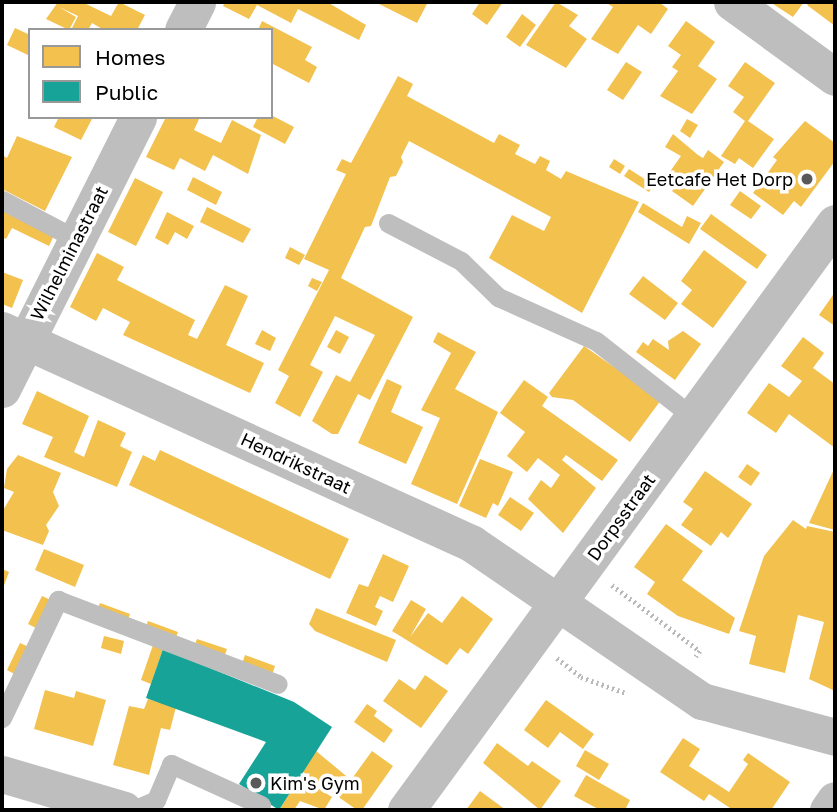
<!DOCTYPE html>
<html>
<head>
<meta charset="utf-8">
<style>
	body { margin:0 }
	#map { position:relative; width:837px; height:812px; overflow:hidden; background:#fff; font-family:"Golos Text",sans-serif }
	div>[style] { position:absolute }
	.homes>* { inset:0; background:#f2c14e }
	.public>* { inset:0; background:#17a398 }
	.path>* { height:4.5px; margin-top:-2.25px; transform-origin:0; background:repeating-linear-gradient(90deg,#b9b9b9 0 2px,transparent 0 5.5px) }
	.service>* { height:19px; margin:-9.5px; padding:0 9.5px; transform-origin:9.5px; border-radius:9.5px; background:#bebebe }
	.minor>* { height:37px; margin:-18.5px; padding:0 18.5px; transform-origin:18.5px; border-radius:18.5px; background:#bebebe }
	.dots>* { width:19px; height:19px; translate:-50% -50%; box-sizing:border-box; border:4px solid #fff; border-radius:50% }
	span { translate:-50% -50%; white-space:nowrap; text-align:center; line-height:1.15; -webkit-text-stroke:7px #fff; paint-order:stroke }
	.poi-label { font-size:18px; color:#000 }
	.right { translate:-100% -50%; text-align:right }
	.left { translate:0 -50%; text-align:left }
	.street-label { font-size:18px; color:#000 }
	.frame { position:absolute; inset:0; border:4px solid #000; pointer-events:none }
	.legend { position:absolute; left:28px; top:28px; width:245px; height:91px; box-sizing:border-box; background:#fff; border:2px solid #999; margin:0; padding:9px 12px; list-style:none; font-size:21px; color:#000 }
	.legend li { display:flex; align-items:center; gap:14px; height:35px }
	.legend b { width:35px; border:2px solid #999 }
</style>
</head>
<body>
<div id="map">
	<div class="homes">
		<i style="clip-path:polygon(58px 2px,82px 2px,111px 16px,119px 2px,145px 15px,137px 30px,104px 30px,92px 23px,88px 30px,71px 30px,78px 16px,59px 7px,76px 17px,69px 30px,46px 19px)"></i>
		<i style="clip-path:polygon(225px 2px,327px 2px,366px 25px,359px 40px,298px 9px,291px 23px,257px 5px,249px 19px,223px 6px)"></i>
		<i style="clip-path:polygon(375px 2px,428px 2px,417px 23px)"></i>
		<i style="clip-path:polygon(480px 2px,503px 2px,487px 25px,472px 14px)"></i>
		<i style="clip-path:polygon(556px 2px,578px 15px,569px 26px,587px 39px,566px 68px,526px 45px)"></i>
		<i style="clip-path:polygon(605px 2px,659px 2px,668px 9px,651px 34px,638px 25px,618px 54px,591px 39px,613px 7px)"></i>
		<i style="clip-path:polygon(770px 2px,804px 2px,793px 17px)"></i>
		<i style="clip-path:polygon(809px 2px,835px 2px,835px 26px,807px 5px)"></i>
		<i style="clip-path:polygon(522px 14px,536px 25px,520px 47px,506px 37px)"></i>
		<i style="clip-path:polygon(262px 21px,312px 47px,305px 60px,317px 67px,309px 83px,271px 63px,271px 30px,258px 30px)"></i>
		<i style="clip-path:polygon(686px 21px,715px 42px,698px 66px,717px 79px,692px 114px,660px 96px,678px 71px,672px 67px,681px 55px,668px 46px)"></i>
		<i style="clip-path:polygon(15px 28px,30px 35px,30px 56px,7px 45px)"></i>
		<i style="clip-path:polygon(626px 62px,642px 72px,623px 100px,607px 90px)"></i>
		<i style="clip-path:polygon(745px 62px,775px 83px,748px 121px,774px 139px,753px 168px,739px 158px,735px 164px,721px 156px,745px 121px,733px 112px,744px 97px,728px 86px)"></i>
		<i style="clip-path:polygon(398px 76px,413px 84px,407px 96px,494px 143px,499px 134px,520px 145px,515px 154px,535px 164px,540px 156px,550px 161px,546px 170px,561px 179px,566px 171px,639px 202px,582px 313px,489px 258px,512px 215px,544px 231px,551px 217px,409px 141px,401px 157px,403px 162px,396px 176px,390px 177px,371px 226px,365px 227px,341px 278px,413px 317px,370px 400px,358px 394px,338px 434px,332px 434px,312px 421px,336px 375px,350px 382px,375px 335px,335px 316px,310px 365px,323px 372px,300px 417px,275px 403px,289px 376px,278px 370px,329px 270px,304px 259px,346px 174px,336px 170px,342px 159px,351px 163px)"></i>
		<i style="clip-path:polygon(271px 115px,294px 127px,285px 144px,253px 127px,258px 117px)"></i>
		<i style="clip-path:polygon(59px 117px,93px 117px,81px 140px,54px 127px)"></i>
		<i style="clip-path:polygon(166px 117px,200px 117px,194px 130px,221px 143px,232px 120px,261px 135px,248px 174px,213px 155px,205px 171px,180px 158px,174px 170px,146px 157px)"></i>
		<i style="clip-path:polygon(687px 119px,698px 125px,690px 138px,680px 131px)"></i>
		<i style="clip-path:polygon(805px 121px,835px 143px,835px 161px,801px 207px,794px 201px,783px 215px,753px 193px,777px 160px,773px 157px)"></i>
		<i style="clip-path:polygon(673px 134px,698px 155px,703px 158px,708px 150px,724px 162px,693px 206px,672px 191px,680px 180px,669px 173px,681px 156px,665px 147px)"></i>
		<i style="clip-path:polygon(17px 136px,72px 157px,45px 211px,2px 189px,2px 155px,7px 158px)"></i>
		<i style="clip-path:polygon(614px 159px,625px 166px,620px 174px,609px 167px)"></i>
		<i style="clip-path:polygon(629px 169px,654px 185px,649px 192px,624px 176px)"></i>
		<i style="clip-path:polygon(193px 177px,222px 192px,216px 205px,187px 190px)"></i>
		<i style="clip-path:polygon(135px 178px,163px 192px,136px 246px,108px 232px)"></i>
		<i style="clip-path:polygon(740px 191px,761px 206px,751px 219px,730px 205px)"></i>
		<i style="clip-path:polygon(643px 203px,682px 227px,687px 216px,701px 223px,689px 244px,638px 212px)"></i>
		<i style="clip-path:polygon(2px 205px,55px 233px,49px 246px,12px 228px,6px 239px,2px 237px)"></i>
		<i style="clip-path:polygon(207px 207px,251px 229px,243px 243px,200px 222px)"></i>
		<i style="clip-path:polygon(167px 212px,194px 226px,187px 239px,175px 232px,168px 245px,155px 238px)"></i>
		<i style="clip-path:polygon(711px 214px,767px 255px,757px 269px,700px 229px)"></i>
		<i style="clip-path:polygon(290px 247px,305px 255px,299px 265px,285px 258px)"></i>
		<i style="clip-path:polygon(704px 250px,747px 282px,713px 328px,681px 304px,692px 290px,681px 281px)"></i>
		<i style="clip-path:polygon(97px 253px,124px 267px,117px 280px,195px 320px,188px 335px,197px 339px,225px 285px,248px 296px,226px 345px,264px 363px,250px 393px,123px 335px,130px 322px,103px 308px,96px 321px,70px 307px)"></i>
		<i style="clip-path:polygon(2px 272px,23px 280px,12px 308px,2px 304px)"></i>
		<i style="clip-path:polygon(643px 276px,678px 303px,665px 320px,629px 294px)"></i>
		<i style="clip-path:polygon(312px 278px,322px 282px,317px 291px,308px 286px)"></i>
		<i style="clip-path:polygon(835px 292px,835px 326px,819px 315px)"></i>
		<i style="clip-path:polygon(262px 330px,276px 338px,270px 351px,255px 344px)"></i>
		<i style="clip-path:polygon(336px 330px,349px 337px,340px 354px,327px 347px)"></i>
		<i style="clip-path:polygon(683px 331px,701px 344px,675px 380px,636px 352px,643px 342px,648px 346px,653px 339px,669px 350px,668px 341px)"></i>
		<i style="clip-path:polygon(438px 332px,476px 352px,455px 389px,498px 412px,457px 504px,411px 484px,440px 418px,421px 410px,451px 353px,433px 342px)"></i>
		<i style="clip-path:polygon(803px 337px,824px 353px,813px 368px,835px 384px,835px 448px,789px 414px,776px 433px,747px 413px,769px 383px,789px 397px,802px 381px,781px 366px)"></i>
		<i style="clip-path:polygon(584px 346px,661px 400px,630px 442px,573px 400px,552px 397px,549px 393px)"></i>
		<i style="clip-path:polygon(387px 379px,402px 386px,391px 412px,423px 427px,406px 464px,358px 443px)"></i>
		<i style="clip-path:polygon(524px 380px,548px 397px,542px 406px,618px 460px,602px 481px,566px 455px,562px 460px,596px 488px,563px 533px,528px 499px,541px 480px,551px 488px,560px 475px,538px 458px,527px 472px,507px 456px,525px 432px,500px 413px)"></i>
		<i style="clip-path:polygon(37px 391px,89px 416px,74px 452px,84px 457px,98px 420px,126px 433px,120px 446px,132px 452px,117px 487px,44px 457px,53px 437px,22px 424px)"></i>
		<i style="clip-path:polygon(160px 450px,349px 539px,330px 579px,129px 485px,143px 455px,155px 461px)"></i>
		<i style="clip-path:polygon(18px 455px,61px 473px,53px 492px,59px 506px,46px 525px,49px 531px,43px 545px,2px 530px,2px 512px,14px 492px,4px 488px,7px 469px)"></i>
		<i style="clip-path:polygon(480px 459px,513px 472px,498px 506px,493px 503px,486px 518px,459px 506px)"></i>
		<i style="clip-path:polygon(747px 464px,760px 473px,751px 486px,738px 477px)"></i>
		<i style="clip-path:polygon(835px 467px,835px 530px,809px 523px)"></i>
		<i style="clip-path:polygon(705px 471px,752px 504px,728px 538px,721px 532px,711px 546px,681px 525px,693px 509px,683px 502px)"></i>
		<i style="clip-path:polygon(510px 497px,534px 513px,521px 531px,498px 515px)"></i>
		<i style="clip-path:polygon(793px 520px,806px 529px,807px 526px,835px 532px,835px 691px,809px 679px,824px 622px,798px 615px,785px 673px,749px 664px,756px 636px,739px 631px,764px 556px)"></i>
		<i style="clip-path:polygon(666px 524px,703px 551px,682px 580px,735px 618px,729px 634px,678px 616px,647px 594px,655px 582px,634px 567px)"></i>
		<i style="clip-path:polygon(44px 549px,84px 565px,75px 587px,35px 570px)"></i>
		<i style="clip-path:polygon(383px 554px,409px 566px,393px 602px,380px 596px,375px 607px,383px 611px,376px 626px,346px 613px,359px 584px,368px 587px)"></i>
		<i style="clip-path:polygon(2px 569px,9px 572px,2px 591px)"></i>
		<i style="clip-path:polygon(42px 596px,53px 601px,40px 630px,28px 624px)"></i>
		<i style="clip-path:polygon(462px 596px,493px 619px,468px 654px,460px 648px,447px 665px,392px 631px,411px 600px,426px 609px,410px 637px,428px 613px,442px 623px)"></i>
		<i style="clip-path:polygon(100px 603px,130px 614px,126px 625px,96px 614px)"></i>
		<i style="clip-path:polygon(316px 608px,396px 640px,387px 662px,315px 631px,309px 624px)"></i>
		<i style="clip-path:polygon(148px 621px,178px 632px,174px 643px,144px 632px)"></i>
		<i style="clip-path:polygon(104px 636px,124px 641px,121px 654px,101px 648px)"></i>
		<i style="clip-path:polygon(197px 639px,227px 649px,223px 660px,193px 650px)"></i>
		<i style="clip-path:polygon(20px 643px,31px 648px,18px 676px,7px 670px)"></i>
		<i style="clip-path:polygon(153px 645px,163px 649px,151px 684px,141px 680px)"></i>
		<i style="clip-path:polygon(245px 655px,275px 666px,271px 678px,241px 667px)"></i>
		<i style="clip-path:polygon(425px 675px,448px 691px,421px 728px,383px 701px,399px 679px,415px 690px)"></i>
		<i style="clip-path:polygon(45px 690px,74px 698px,76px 691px,106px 700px,93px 746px,34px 729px)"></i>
		<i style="clip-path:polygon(148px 699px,176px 707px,170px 730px,161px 728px,149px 775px,113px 765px,129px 706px,144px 709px)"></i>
		<i style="clip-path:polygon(546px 700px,594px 734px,583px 749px,560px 732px,548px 748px,524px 730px)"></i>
		<i style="clip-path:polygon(367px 704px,377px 711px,374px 716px,393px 730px,384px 743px,354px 722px)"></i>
		<i style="clip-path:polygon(683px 738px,700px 749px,689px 766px,729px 792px,748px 764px,743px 760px,748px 753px,790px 782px,771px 810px,733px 810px,709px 794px,704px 801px,660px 772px)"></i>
		<i style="clip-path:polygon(497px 743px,528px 766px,532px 761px,561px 781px,540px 810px,483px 763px)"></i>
		<i style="clip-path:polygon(585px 750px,609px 764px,599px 780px,576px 766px)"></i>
		<i style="clip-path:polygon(316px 751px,351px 780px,372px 751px,393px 766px,362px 810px,357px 810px,303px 772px)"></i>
		<i style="clip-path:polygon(586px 775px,630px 800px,625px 810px,600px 810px,574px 796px)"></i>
		<i style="clip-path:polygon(300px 777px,332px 797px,324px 810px,300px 801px,294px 810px,279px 810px)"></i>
		<i style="clip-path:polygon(480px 791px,506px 810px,466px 810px)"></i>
	</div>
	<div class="public">
		<i style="clip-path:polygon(163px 649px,294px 702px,332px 727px,279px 810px,239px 784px,266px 742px,146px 698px)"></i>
	</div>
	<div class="path">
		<i style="left:612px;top:585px;width:110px;rotate:36.9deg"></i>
		<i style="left:700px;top:651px;width:7px;rotate:124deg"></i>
		<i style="left:557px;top:658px;width:31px;rotate:38deg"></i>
		<i style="left:581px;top:677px;width:48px;rotate:19.6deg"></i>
	</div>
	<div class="service">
		<i style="left:2px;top:200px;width:84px;rotate:27.8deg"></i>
		<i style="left:388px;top:223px;width:82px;rotate:27.5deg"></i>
		<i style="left:461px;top:261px;width:52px;rotate:44.2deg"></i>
		<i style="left:498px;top:297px;width:107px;rotate:24.2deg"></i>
		<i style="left:596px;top:341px;width:123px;rotate:38.1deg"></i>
		<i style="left:2px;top:718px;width:131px;rotate:-64.6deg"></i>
		<i style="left:58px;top:600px;width:235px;rotate:20.9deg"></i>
		<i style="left:133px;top:810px;width:25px;rotate:-23deg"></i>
		<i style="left:156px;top:800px;width:39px;rotate:-67deg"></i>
		<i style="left:171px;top:764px;width:99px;rotate:24.5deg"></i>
	</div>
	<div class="minor">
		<i style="left:732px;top:2px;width:127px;rotate:36.1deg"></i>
		<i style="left:183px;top:30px;width:31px;rotate:-63deg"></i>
		<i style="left:2px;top:330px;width:515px;rotate:24.43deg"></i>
		<i style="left:471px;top:543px;width:280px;rotate:34.4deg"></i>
		<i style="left:702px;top:701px;width:138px;rotate:15.1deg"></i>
		<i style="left:2px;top:389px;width:304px;rotate:-63.4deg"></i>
		<i style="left:2px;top:774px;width:127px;rotate:16.4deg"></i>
		<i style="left:406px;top:810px;width:727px;rotate:-53.84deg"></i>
		<i style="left:828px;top:810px;width:12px;rotate:-55deg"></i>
	</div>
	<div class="dots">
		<i style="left:807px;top:179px;background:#595959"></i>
		<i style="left:256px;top:783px;background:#595959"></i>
	</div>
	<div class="poi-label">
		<span class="right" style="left:793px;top:179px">Eetcafe Het Dorp</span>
		<span class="left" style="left:270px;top:783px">Kim's Gym</span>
	</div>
	<div class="street-label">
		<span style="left:69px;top:253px;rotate:-63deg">Wilhelminastraat</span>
		<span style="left:296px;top:463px;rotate:25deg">Hendrikstraat</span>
		<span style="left:621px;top:517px;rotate:-54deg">Dorpsstraat</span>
	</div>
	<div class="frame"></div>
	<ul class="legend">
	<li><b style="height:19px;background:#f2c14e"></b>Homes</li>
	<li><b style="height:19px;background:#17a398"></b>Public</li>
	</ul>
</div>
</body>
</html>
